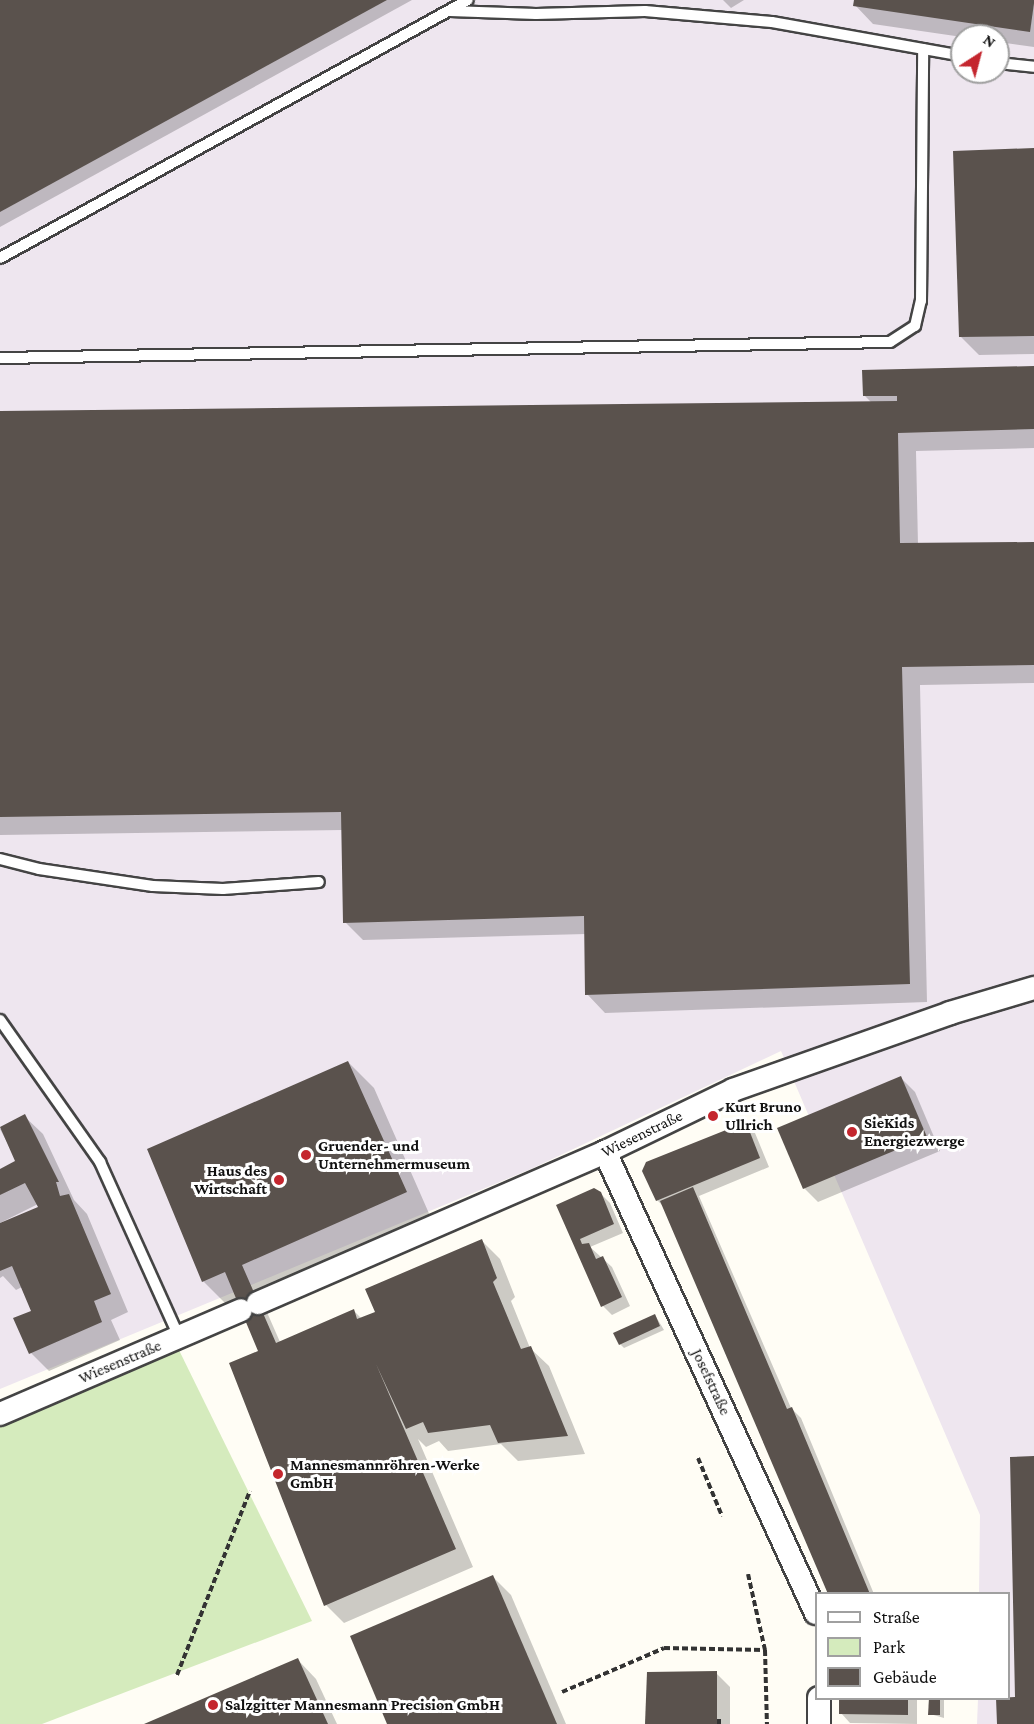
<!DOCTYPE html>
<html>
<head>
<meta charset="utf-8">
<style>
	body { margin:0 }
	#map { position:relative; width:1034px; height:1724px; overflow:hidden; background:#fffdf5; font-family:"Crimson Pro",serif }
	div>[style] { position:absolute }
	.industrial>* { inset:0; background:#eee6ef }
	.green>* { inset:0; background:#d5ebbd }
	.shadow>* { inset:0; background:#0003 }
	.building>* { inset:0; background:#5a524d }
	.path>* { height:4px; margin-top:-2px; transform-origin:0; background:repeating-linear-gradient(90deg,#333 0 6px,transparent 0 9px) }
	.roads { filter:drop-shadow(2px 0 #444) drop-shadow(-2px 0 #444) drop-shadow(0 2px #444) drop-shadow(0 -2px #444) }
	.service>* { height:10px; margin:-5px; padding:0 5px; transform-origin:5px; border-radius:5px; background:#fff }
	.minor>* { height:22px; margin:-11px; padding:0 11px; transform-origin:11px; border-radius:11px; background:#fff }
	.dots>* { width:16px; height:16px; translate:-50% -50%; box-sizing:border-box; border:3px solid #fff; border-radius:50% }
	span { translate:-50% -50%; white-space:nowrap; text-align:center; line-height:1.15; -webkit-text-stroke:6px #fff; paint-order:stroke }
	.poi-label { font-size:16px; color:#111; font-weight:700 }
	.left { translate:0 -50%; text-align:left }
	.right { translate:-100% -50%; text-align:right }
	.street-label { font-size:16px; color:#111 }
	.legend { position:absolute; left:815px; top:1592px; width:195px; height:108px; box-sizing:border-box; background:#fff; border:2px solid #a0a0a0; margin:0; padding:8px 10px; list-style:none; font-size:18px; color:#111 }
	.legend li { display:flex; align-items:center; gap:12px; height:30px }
	.legend b { width:30px; border:2px solid #a0a0a0 }
	.north { position:absolute; left:950px; top:24px; width:60px; height:60px; box-sizing:border-box; background:#fff; border:2px solid #a0a0a0; border-radius:50%; rotate:36deg; font-size:16px; font-weight:700; line-height:24px; text-align:center; color:#111 }
	.north::after { content:''; display:block; margin:auto; width:21px; height:27px; background:#c4262e; clip-path:polygon(50% 0,100% 100%,50% 72%,0 100%) }
</style>
</head>
<body>
<div id="map">
	<div class="industrial">
		<i style="clip-path:polygon(evenodd,0 0,1034px 0,1034px 1724px,977px 1724px,978px 1699px,1008px 1698px,1008px 1594px,979px 1593px,980px 1515px,781px 1051px,531px 1169px,0 1389px,0 0,962px 36px,998px 36px,998px 72px,962px 72px,962px 36px)"></i>
	</div>
	<div class="green">
		<i style="clip-path:polygon(176px 1344px,312px 1621px,42px 1724px,0 1724px,0 1424px)"></i>
	</div>
	<div class="shadow">
		<i style="clip-path:polygon(0 0,412px 0,0 227px)"></i>
		<i style="clip-path:polygon(723px 0,744px 0,731px 8px)"></i>
		<i style="clip-path:polygon(856px 0,1034px 0,1034px 47px,998px 42px,998px 36px,962px 37px,873px 24px,855px 5px)"></i>
		<i style="clip-path:polygon(1034px 149px,1034px 354px,979px 355px,960px 336px)"></i>
		<i style="clip-path:polygon(1034px 368px,1034px 448px,916px 451px,918px 545px,1034px 543px,1034px 683px,920px 685px,927px 1002px,605px 1013px,587px 994px,586px 934px,363px 940px,345px 922px,343px 830px,0 835px,0 413px,871px 402px,865px 396px)"></i>
		<i style="clip-path:polygon(348px 1062px,374px 1088px,431px 1218px,259px 1294px,280px 1342px,354px 1311px,362px 1319px,377px 1313px,482px 1241px,500px 1259px,515px 1297px,511px 1301px,530px 1348px,549px 1366px,585px 1454px,518px 1461px,501px 1444px,448px 1451px,439px 1441px,426px 1447px,418px 1439px,473px 1567px,344px 1623px,326px 1605px,260px 1351px,240px 1302px,229px 1307px,203px 1281px)"></i>
		<i style="clip-path:polygon(901px 1078px,915px 1092px,940px 1151px,818px 1202px,804px 1188px)"></i>
		<i style="clip-path:polygon(24px 1116px,43px 1134px,74px 1200px,87px 1214px,128px 1312px,111px 1320px,120px 1340px,49px 1371px,31px 1353px,33px 1311px,22px 1287px,16px 1290px,3px 1276px,0 1278px,0 1226px,40px 1208px,38px 1204px,0 1223px,0 1170px,17px 1161px,0 1129px)"></i>
		<i style="clip-path:polygon(746px 1124px,755px 1133px,769px 1167px,699px 1196px,791px 1408px,801px 1418px,874px 1594px,831px 1594px,664px 1207px,657px 1200px)"></i>
		<i style="clip-path:polygon(600px 1193px,610px 1203px,623px 1233px,590px 1247px,612px 1267px,630px 1306px,612px 1315px,603px 1306px,558px 1206px)"></i>
		<i style="clip-path:polygon(655px 1315px,664px 1330px,624px 1348px,620px 1344px)"></i>
		<i style="clip-path:polygon(493px 1577px,511px 1595px,566px 1724px,389px 1724px)"></i>
		<i style="clip-path:polygon(298px 1660px,316px 1679px,337px 1724px,148px 1724px)"></i>
		<i style="clip-path:polygon(716px 1673px,730px 1687px,730px 1724px,647px 1724px)"></i>
		<i style="clip-path:polygon(841px 1698px,917px 1698px,917px 1724px,850px 1723px,841px 1713px)"></i>
		<i style="clip-path:polygon(930px 1698px,944px 1698px,944px 1718px,930px 1714px)"></i>
	</div>
	<div class="building">
		<i style="clip-path:polygon(0 0,387px 0,0 212px)"></i>
		<i style="clip-path:polygon(854px 0,1034px 0,1034px 3px,1030px 32px,853px 6px)"></i>
		<i style="clip-path:polygon(1034px 148px,1034px 336px,959px 337px,953px 151px)"></i>
		<i style="clip-path:polygon(1034px 366px,1034px 429px,898px 433px,900px 543px,1034px 542px,1034px 665px,902px 667px,910px 984px,585px 995px,584px 916px,343px 923px,341px 812px,0 817px,0 411px,897px 401px,897px 396px,863px 396px,862px 370px)"></i>
		<i style="clip-path:polygon(348px 1061px,407px 1192px,242px 1265px,276px 1343px,354px 1309px,357px 1319px,375px 1312px,365px 1289px,482px 1239px,497px 1278px,493px 1282px,521px 1349px,531px 1346px,568px 1436px,498px 1443px,490px 1425px,428px 1433px,423px 1422px,406px 1429px,376px 1364px,456px 1549px,324px 1606px,229px 1363px,258px 1351px,225px 1272px,202px 1282px,147px 1149px)"></i>
		<i style="clip-path:polygon(901px 1076px,927px 1137px,803px 1189px,777px 1128px)"></i>
		<i style="clip-path:polygon(25px 1114px,59px 1182px,56px 1182px,60px 1196px,69px 1194px,111px 1294px,94px 1301px,102px 1322px,29px 1354px,13px 1318px,31px 1311px,12px 1266px,0 1271px,0 1223px,38px 1207px,25px 1183px,0 1195px,0 1169px,15px 1161px,0 1127px)"></i>
		<i style="clip-path:polygon(746px 1122px,760px 1158px,656px 1201px,642px 1171px,646px 1162px)"></i>
		<i style="clip-path:polygon(693px 1187px,787px 1409px,792px 1407px,870px 1594px,828px 1594px,816px 1566px,660px 1201px)"></i>
		<i style="clip-path:polygon(594px 1188px,601px 1192px,614px 1224px,580px 1239px,582px 1244px,589px 1243px,596px 1259px,603px 1256px,622px 1297px,601px 1307px,556px 1205px)"></i>
		<i style="clip-path:polygon(655px 1314px,660px 1326px,619px 1345px,613px 1333px)"></i>
		<i style="clip-path:polygon(1034px 1456px,1034px 1724px,997px 1724px,996px 1698px,1015px 1697px,1010px 1457px)"></i>
		<i style="clip-path:polygon(493px 1575px,557px 1724px,387px 1724px,350px 1636px)"></i>
		<i style="clip-path:polygon(298px 1658px,328px 1724px,144px 1724px)"></i>
		<i style="clip-path:polygon(717px 1671px,717px 1724px,645px 1724px,647px 1672px)"></i>
		<i style="clip-path:polygon(839px 1698px,908px 1698px,908px 1715px,839px 1714px)"></i>
		<i style="clip-path:polygon(929px 1698px,940px 1698px,940px 1715px,928px 1715px)"></i>
	</div>
	<div class="path">
		<i style="left:698px;top:1458px;width:63px;rotate:67.5deg"></i>
		<i style="left:748px;top:1574px;width:78px;rotate:77.4deg"></i>
		<i style="left:765px;top:1650px;width:74px;rotate:88.5deg"></i>
		<i style="left:177px;top:1675px;width:198px;rotate:-68.4deg"></i>
		<i style="left:562px;top:1692px;width:111px;rotate:-23.3deg"></i>
		<i style="left:664px;top:1648px;width:101px;rotate:1.1deg"></i>
		<i style="left:719px;top:1724px;width:5px;rotate:-90deg"></i>
	</div>
	<div class="roads">
		<div class="service">
			<i style="left:450px;top:11px;width:86px;rotate:2deg"></i>
			<i style="left:536px;top:14px;width:109px;rotate:-1.6deg"></i>
			<i style="left:645px;top:11px;width:127px;rotate:5deg"></i>
			<i style="left:772px;top:22px;width:193px;rotate:10.1deg"></i>
			<i style="left:998px;top:63px;width:36px;rotate:6deg"></i>
			<i style="left:0;top:258px;width:534px;rotate:-28.87deg"></i>
			<i style="left:0;top:358px;width:890px;rotate:-1.03deg"></i>
			<i style="left:890px;top:342px;width:30px;rotate:-33deg"></i>
			<i style="left:915px;top:326px;width:26px;rotate:-77deg"></i>
			<i style="left:921px;top:301px;width:252px;rotate:-89.5deg"></i>
			<i style="left:0;top:859px;width:40px;rotate:14.4deg"></i>
			<i style="left:39px;top:869px;width:115px;rotate:8.5deg"></i>
			<i style="left:153px;top:886px;width:70px;rotate:2.5deg"></i>
			<i style="left:223px;top:889px;width:96px;rotate:-4.2deg"></i>
			<i style="left:0;top:1020px;width:174px;rotate:54.8deg"></i>
			<i style="left:100px;top:1162px;width:192px;rotate:65.7deg"></i>
		</div>
		<div class="minor">
			<i style="left:605px;top:1152px;width:507px;rotate:65.41deg"></i>
			<i style="left:258px;top:1303px;width:378px;rotate:-23.5deg"></i>
			<i style="left:605px;top:1152px;width:142px;rotate:-25.8deg"></i>
			<i style="left:733px;top:1090px;width:230px;rotate:-19.5deg"></i>
			<i style="left:950px;top:1013px;width:88px;rotate:-16.6deg"></i>
			<i style="left:0;top:1414px;width:262px;rotate:-23.3deg"></i>
			<i style="left:819px;top:1724px;width:26px;rotate:-90deg"></i>
		</div>
	</div>
	<div class="dots">
		<i style="left:713px;top:1116px;background:#c4262e"></i>
		<i style="left:852px;top:1132px;background:#c4262e"></i>
		<i style="left:306px;top:1155px;background:#c4262e"></i>
		<i style="left:279px;top:1180px;background:#c4262e"></i>
		<i style="left:278px;top:1474px;background:#c4262e"></i>
		<i style="left:213px;top:1705px;background:#c4262e"></i>
	</div>
	<div class="poi-label">
		<span class="left" style="left:725px;top:1116px">Kurt Bruno<br>Ullrich</span>
		<span class="left" style="left:864px;top:1132px">SieKids<br>Energiezwerge</span>
		<span class="left" style="left:318px;top:1155px">Gruender- und<br>Unternehmermuseum</span>
		<span class="right" style="left:267px;top:1180px">Haus des<br>Wirtschaft</span>
		<span class="left" style="left:290px;top:1474px">Mannesmannröhren-Werke<br>GmbH</span>
		<span class="left" style="left:225px;top:1705px">Salzgitter Mannesmann Precision GmbH</span>
	</div>
	<div class="street-label">
		<span style="left:642px;top:1134px;rotate:-26deg">Wiesenstraße</span>
		<span style="left:120px;top:1362px;rotate:-23deg">Wiesenstraße</span>
		<span style="left:711px;top:1382px;rotate:65deg">Josefstraße</span>
	</div>
	<ul class="legend">
	<li><b style="height:8px;background:#fff"></b>Straße</li>
	<li><b style="height:16px;background:#d5ebbd"></b>Park</li>
	<li><b style="height:16px;background:#5a524d"></b>Gebäude</li>
	</ul>
	<div class="north">N</div>
</div>
</body>
</html>
